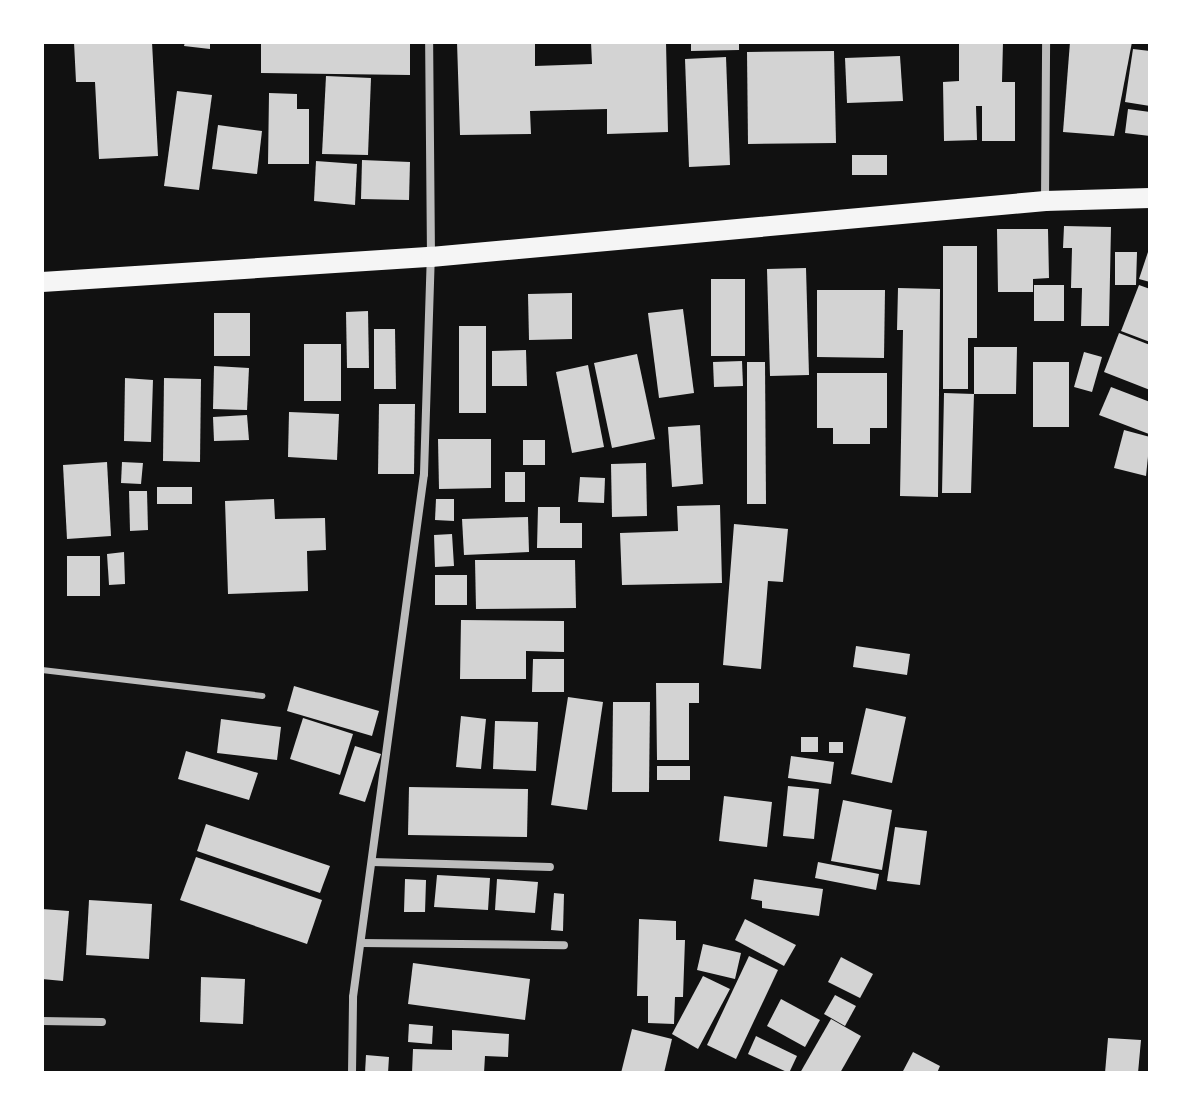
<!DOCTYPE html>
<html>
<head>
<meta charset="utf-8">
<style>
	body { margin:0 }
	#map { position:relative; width:1192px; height:1115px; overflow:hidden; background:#111; font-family:"Times New Roman",serif }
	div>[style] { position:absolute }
	.building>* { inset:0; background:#d3d3d3 }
	.service>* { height:6px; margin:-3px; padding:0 3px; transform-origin:3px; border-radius:3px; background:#bcbcbc }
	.minor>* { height:8px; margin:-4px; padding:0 4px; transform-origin:4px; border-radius:4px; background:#bcbcbc }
	.primary>* { height:20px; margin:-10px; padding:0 10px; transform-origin:10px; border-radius:10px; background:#f5f5f5 }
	span { translate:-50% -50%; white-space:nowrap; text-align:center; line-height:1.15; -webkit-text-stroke:6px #fff; paint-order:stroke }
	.frame { position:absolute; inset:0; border:44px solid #fff; pointer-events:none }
</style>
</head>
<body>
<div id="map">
	<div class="building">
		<i style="clip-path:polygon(74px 42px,152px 42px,158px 156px,99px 159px,95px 82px,76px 82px)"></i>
		<i style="clip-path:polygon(185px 42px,210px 42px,210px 49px,184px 46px)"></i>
		<i style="clip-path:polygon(261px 42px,410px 42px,410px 75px,261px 73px)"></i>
		<i style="clip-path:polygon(457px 42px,535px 42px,535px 66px,592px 64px,591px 42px,666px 42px,668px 132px,607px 134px,607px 109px,530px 111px,531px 134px,460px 135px)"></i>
		<i style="clip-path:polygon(691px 42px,739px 42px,739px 50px,691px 51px)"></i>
		<i style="clip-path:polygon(959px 42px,1003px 42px,1002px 82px,1015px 82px,1015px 141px,982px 141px,982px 106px,976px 106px,977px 140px,944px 141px,943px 82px,959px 81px)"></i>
		<i style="clip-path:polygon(1070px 42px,1132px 42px,1114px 136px,1063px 132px)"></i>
		<i style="clip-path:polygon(1133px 49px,1150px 51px,1150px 106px,1125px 102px)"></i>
		<i style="clip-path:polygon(834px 51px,836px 143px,748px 144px,747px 52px)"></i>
		<i style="clip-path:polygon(900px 56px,903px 101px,847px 103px,845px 58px)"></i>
		<i style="clip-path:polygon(726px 57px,730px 165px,689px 167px,685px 59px)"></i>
		<i style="clip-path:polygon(326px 76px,371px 78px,368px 155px,322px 154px)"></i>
		<i style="clip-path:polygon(177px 91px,212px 95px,199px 190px,164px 186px)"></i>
		<i style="clip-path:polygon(269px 93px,297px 94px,297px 109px,309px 109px,309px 164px,268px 164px)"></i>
		<i style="clip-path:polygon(1128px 109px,1150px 112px,1150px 136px,1125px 133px)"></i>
		<i style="clip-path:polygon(218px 125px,262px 131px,257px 174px,212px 169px)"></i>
		<i style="clip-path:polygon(852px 155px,887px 155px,887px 175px,852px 175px)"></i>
		<i style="clip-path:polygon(362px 160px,410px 162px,409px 200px,361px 199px)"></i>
		<i style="clip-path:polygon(316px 161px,357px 164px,355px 205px,314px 201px)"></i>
		<i style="clip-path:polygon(1064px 226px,1111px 227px,1109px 326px,1081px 326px,1082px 288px,1071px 288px,1072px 248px,1063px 248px)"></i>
		<i style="clip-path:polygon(997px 229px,1048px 229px,1049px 278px,1033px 279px,1033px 292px,998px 292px)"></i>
		<i style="clip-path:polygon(943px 246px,977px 246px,977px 338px,968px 338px,968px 389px,943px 389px)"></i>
		<i style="clip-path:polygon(1150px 246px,1150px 282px,1139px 279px)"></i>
		<i style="clip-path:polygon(1115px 252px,1137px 252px,1136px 285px,1115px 285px)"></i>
		<i style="clip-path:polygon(806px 268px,809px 375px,770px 376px,767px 269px)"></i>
		<i style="clip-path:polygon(711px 279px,745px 279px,745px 356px,711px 356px)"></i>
		<i style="clip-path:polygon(1034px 285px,1064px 285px,1064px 321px,1034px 321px)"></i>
		<i style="clip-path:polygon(1139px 285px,1150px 289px,1150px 342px,1121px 331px)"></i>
		<i style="clip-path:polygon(898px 288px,940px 289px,938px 497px,900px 496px,903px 330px,897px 330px)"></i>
		<i style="clip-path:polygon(817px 290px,885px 290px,884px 358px,817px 357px)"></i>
		<i style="clip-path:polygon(572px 293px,572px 339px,529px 340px,528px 294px)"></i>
		<i style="clip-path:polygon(683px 309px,694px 393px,659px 398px,648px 313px)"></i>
		<i style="clip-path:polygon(368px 311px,369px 368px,347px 368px,346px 312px)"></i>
		<i style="clip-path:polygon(214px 313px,250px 313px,250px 356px,214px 356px)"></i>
		<i style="clip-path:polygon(459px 326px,486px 326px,486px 413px,459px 413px)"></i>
		<i style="clip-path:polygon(374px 329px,395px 329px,396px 389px,374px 389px)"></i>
		<i style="clip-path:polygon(1119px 333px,1150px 345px,1150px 390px,1104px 372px)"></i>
		<i style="clip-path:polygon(304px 344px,341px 344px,341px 401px,304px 401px)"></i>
		<i style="clip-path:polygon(974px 347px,1017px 347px,1016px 394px,974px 394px,971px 493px,942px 493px,944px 393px,974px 394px)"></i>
		<i style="clip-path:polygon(526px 350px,527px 386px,492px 386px,492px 351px)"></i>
		<i style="clip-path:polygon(1084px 352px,1102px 357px,1092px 392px,1074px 387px)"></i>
		<i style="clip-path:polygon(637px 354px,655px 439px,612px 448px,594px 363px)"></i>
		<i style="clip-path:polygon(742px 361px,743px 386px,714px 387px,713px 362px)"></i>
		<i style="clip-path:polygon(747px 362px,765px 362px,766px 504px,747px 504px)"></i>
		<i style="clip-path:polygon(1033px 362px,1069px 362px,1069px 427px,1033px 427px)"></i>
		<i style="clip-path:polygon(588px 365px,604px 447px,572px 453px,556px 372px)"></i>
		<i style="clip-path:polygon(214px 366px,249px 368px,247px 410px,213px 409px)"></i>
		<i style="clip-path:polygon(817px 373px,887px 373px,887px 428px,870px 428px,870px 444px,833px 444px,833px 428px,817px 428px)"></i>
		<i style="clip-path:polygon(125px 378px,153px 380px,151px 442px,124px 441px)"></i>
		<i style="clip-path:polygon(164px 378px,201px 379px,200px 462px,163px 461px)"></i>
		<i style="clip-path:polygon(1111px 387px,1150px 402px,1149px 434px,1099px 415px)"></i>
		<i style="clip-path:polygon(379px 404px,415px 404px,414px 474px,378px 474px)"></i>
		<i style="clip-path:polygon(289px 412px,339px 414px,337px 460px,288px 457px)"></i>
		<i style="clip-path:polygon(247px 415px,249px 440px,214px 441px,213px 417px)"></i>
		<i style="clip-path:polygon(700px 425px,703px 484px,672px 487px,668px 427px)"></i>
		<i style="clip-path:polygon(1124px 430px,1150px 437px,1146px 476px,1114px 468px)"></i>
		<i style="clip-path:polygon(438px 439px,491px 439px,491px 488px,439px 489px)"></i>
		<i style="clip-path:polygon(523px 440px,545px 440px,545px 465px,523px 465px)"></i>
		<i style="clip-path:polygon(107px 462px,111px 536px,67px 539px,63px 465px)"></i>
		<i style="clip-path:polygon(122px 462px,143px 463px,141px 484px,121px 483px)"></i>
		<i style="clip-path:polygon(646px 463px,647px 516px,612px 517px,611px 464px)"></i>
		<i style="clip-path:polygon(505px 472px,525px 472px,525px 502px,505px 502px)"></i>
		<i style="clip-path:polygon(580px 477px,605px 478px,604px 503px,578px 502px)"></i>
		<i style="clip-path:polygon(157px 487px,192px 487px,192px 504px,157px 504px)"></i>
		<i style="clip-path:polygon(129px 491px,147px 491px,148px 530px,130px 531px)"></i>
		<i style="clip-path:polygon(274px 499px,275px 519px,325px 518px,326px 550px,307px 551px,308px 591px,228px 594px,225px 501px)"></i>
		<i style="clip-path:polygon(436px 499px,454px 499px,454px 521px,435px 520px)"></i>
		<i style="clip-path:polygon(720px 505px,722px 583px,622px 585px,620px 533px,678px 531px,677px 506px)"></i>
		<i style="clip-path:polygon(538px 507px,560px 507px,560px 523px,582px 523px,582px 548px,537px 548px)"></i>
		<i style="clip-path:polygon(528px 517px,529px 552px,464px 555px,462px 519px)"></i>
		<i style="clip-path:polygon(734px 524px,788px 529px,783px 582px,768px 581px,761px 669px,723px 665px)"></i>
		<i style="clip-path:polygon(452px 534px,454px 566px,435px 567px,434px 535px)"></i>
		<i style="clip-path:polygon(124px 552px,125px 584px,109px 585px,107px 554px)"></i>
		<i style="clip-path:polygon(67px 556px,100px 556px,100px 596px,67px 596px)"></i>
		<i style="clip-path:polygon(475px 560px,575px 560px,576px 608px,476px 609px)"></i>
		<i style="clip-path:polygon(435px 575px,467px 575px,467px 605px,435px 605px)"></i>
		<i style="clip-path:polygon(461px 620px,564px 621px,564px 652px,526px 651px,526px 679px,460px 679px)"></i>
		<i style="clip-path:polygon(856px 646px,910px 654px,907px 675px,853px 667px)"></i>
		<i style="clip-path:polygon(533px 659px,564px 659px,564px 692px,532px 692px)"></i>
		<i style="clip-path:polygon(656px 683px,699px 683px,699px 703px,689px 703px,689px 760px,657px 760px)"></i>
		<i style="clip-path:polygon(294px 686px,379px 711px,372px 736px,287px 711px)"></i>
		<i style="clip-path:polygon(568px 697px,603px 702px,587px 810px,551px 805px)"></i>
		<i style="clip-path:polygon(613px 702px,650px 702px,649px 792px,612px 792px)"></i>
		<i style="clip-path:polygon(866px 708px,906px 717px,892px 783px,851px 774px)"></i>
		<i style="clip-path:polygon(461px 716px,486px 719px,481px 769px,456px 767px)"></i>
		<i style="clip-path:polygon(303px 718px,353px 734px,340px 775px,290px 759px)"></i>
		<i style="clip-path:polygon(221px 719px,281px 727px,277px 760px,217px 753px)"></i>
		<i style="clip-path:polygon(495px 721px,538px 722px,536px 771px,493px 769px)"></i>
		<i style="clip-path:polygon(801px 737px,818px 737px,818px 752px,801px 752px)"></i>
		<i style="clip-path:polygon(829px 742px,843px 742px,843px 753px,829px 753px)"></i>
		<i style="clip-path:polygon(355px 746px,381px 754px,365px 802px,339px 794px)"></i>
		<i style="clip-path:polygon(186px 751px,258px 773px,249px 800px,178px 779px)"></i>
		<i style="clip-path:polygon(791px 756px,834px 762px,831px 784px,788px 778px)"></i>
		<i style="clip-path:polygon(657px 766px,690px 766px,690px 780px,657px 780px)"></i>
		<i style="clip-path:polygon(788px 786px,819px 789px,814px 839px,783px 836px)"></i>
		<i style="clip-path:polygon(409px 787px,528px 789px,527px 837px,408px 835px)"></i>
		<i style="clip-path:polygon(724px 796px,772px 802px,767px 847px,719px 841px)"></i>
		<i style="clip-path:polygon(843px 800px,892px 810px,882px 870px,831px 861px)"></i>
		<i style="clip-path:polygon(206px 824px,330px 866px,320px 893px,197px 851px)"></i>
		<i style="clip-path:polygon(895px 827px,927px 831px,920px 885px,887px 881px)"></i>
		<i style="clip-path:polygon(196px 857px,322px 900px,307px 944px,180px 900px)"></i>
		<i style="clip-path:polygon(818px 862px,879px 874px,876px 890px,815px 878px)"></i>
		<i style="clip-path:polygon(437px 875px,490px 878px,488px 910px,434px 907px)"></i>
		<i style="clip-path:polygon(405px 879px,426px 880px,425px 912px,404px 912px)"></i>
		<i style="clip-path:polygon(497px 879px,538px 882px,535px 913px,495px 910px)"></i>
		<i style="clip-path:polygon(754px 879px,823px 889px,819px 916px,762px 908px,762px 901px,751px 899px)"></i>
		<i style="clip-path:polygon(554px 893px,564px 894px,563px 931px,551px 930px)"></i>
		<i style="clip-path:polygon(89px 900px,152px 904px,149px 959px,86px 955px)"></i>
		<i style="clip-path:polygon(42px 909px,69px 911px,63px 981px,42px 979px)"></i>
		<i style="clip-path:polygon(639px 919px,676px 921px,676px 940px,685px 940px,683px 997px,675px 997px,674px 1024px,648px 1023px,648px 996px,637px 996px)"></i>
		<i style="clip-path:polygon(745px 919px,796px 945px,784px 966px,735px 940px)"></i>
		<i style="clip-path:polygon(703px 944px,741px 953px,735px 979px,697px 970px)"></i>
		<i style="clip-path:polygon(749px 956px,778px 970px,736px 1059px,707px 1045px)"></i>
		<i style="clip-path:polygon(841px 957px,873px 974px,860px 998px,828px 982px)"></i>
		<i style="clip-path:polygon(413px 963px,530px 979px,525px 1020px,408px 1004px)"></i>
		<i style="clip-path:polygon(703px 976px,730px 989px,698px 1049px,672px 1034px)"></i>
		<i style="clip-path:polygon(201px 977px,245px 979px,243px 1024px,200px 1022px)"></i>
		<i style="clip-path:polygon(835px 995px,856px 1006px,845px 1026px,824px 1014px)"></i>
		<i style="clip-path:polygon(781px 999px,820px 1020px,805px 1047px,767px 1026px)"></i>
		<i style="clip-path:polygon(831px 1019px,861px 1036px,840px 1073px,800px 1073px)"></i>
		<i style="clip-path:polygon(409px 1024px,433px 1026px,432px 1044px,408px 1042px)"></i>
		<i style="clip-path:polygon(632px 1029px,672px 1039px,664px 1073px,621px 1073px)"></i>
		<i style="clip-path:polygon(452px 1030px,509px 1034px,508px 1057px,485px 1056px,484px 1073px,412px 1073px,413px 1049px,452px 1050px)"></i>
		<i style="clip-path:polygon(756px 1036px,797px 1056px,789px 1073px,748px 1054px)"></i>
		<i style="clip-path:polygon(1108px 1038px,1141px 1040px,1138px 1073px,1105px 1073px)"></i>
		<i style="clip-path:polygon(913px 1052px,940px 1066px,937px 1073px,902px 1073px)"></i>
		<i style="clip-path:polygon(366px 1055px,389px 1057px,388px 1073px,365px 1073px)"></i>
	</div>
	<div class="service">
		<i style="left:42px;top:670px;width:222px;rotate:6.7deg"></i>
	</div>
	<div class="minor">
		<i style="left:1045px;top:201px;width:159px;rotate:-89.6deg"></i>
		<i style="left:372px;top:862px;width:178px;rotate:1.6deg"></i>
		<i style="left:361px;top:943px;width:203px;rotate:0.6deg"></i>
		<i style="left:42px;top:1021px;width:60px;rotate:1deg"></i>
		<i style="left:352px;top:1073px;width:76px;rotate:-89.2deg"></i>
		<i style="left:353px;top:997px;width:528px;rotate:-82.27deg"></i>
		<i style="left:424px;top:474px;width:217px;rotate:-88.2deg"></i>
		<i style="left:431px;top:257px;width:215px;rotate:-90.5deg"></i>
	</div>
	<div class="primary">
		<i style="left:42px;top:282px;width:390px;rotate:-3.7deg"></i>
		<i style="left:431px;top:257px;width:617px;rotate:-5.21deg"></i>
		<i style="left:1045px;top:201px;width:105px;rotate:-1.6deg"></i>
	</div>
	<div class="frame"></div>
</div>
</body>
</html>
